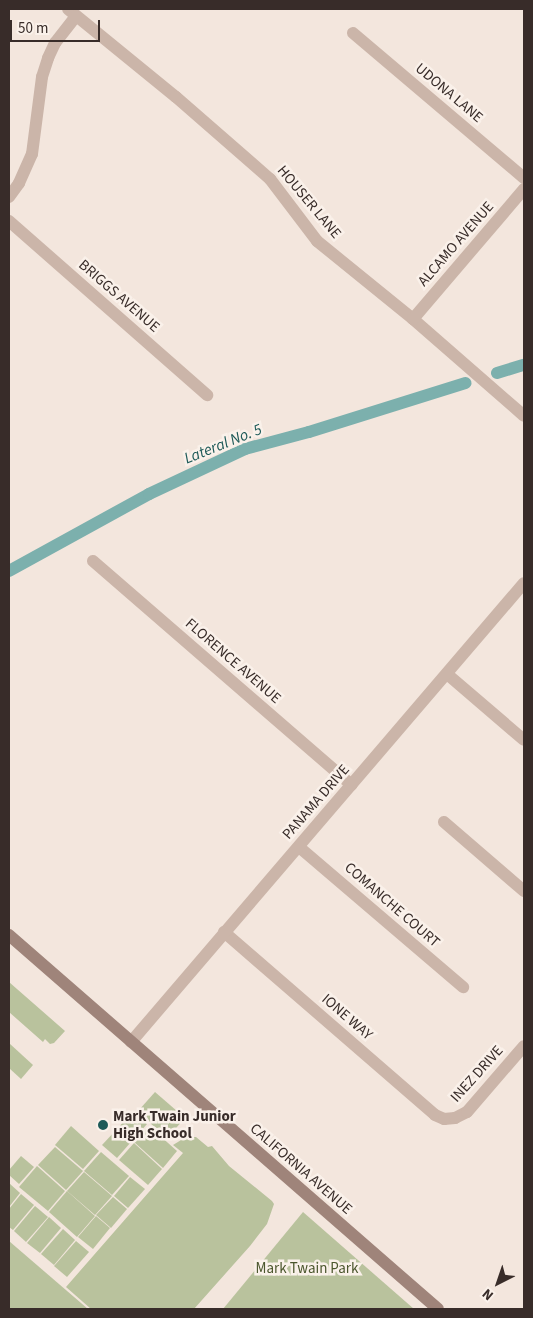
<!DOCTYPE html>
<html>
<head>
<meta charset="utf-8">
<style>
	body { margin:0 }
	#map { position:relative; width:533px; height:1318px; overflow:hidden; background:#f3e6dd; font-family:"Source Sans 3",sans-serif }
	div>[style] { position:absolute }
	.green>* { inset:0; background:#b9c29d }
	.canal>* { height:12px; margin:-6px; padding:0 6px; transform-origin:6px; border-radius:6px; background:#7cb0ad }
	.street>* { height:12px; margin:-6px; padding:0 6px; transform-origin:6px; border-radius:6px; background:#cbb5a9 }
	.secondary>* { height:12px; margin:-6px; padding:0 6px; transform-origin:6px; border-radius:6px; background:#9f847a }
	.dots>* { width:14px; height:14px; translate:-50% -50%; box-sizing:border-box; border:2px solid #faf1ea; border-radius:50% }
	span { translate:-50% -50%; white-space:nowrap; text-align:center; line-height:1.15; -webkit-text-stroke:5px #faf1ea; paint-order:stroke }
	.street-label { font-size:15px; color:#382c29 }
	.poi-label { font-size:15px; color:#382c29; font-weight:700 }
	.left { translate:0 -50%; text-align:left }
	.park-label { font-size:15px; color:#4b562d }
	.water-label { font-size:16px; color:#1e5a58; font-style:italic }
	.frame { position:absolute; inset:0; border:10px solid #382c29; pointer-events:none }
	.north { position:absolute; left:473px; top:1258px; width:50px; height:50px; -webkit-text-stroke:4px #faf1ea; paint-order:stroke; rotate:221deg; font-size:14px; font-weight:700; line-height:20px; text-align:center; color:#382c29 }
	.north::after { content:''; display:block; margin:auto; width:18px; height:22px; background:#382c29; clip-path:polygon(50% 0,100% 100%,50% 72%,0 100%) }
	.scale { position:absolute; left:10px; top:20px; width:90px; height:22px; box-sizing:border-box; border:2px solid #382c29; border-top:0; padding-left:6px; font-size:15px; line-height:18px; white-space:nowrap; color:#382c29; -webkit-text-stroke:4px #faf1ea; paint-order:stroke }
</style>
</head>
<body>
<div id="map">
	<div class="green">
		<i style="clip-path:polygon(9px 982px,65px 1031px,54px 1043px,50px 1044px,45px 1039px,43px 1042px,9px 1012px)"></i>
		<i style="clip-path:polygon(9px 1043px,33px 1065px,21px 1079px,9px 1068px)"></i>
		<i style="clip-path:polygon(155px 1092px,185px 1118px,167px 1138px,141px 1115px,139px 1110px)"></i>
		<i style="clip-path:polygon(132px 1112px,147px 1124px,132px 1141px,118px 1128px)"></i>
		<i style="clip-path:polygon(71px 1126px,99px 1151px,83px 1169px,55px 1145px)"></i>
		<i style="clip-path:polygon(149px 1126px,177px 1151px,163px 1168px,134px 1142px)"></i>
		<i style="clip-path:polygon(117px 1129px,131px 1142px,117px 1158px,102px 1145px)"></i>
		<i style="clip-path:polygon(186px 1137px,196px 1137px,208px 1147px,212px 1146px,229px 1166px,272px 1201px,274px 1204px,267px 1224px,250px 1246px,194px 1309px,91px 1309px,66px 1287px,183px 1153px,173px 1145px)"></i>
		<i style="clip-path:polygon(134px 1143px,162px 1169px,148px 1185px,119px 1160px)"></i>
		<i style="clip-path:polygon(55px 1147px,83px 1171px,66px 1190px,38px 1165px)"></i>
		<i style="clip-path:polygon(101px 1152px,129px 1176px,112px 1195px,84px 1171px)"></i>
		<i style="clip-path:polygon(21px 1156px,34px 1167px,19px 1184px,9px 1175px,9px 1170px)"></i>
		<i style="clip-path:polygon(37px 1166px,65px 1191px,48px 1211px,19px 1187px)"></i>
		<i style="clip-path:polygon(84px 1172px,112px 1196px,95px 1215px,67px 1191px)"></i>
		<i style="clip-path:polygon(130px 1177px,145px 1189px,128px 1208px,114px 1196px)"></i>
		<i style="clip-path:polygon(9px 1183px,20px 1193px,9px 1207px)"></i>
		<i style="clip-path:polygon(67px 1191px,95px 1216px,77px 1237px,49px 1212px)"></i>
		<i style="clip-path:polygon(21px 1194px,34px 1205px,13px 1230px,9px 1227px,9px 1209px)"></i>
		<i style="clip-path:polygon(113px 1197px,127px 1209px,111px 1228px,96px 1215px)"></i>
		<i style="clip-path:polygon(35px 1206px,48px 1217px,26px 1242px,14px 1231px)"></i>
		<i style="clip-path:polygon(303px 1212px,414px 1309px,223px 1309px)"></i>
		<i style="clip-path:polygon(96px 1216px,110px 1228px,93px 1249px,78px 1237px)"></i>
		<i style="clip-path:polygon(49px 1217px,61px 1228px,40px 1253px,27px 1243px)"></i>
		<i style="clip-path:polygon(63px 1229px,75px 1240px,54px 1265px,41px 1254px)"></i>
		<i style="clip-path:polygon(9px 1241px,88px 1309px,9px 1309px)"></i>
		<i style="clip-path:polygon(76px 1241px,89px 1252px,67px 1277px,54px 1266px)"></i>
	</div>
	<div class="canal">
		<i style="left:497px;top:373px;width:28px;rotate:-17deg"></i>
		<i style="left:9px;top:571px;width:160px;rotate:-28.8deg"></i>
		<i style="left:149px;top:494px;width:106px;rotate:-25.1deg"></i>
		<i style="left:245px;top:449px;width:66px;rotate:-14.9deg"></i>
		<i style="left:309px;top:432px;width:164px;rotate:-17.4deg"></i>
	</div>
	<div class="street">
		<i style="left:68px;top:9px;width:139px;rotate:39.2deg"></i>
		<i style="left:176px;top:97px;width:125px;rotate:41.1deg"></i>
		<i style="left:270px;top:179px;width:78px;rotate:52.8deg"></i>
		<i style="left:317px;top:241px;width:124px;rotate:39.1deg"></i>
		<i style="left:413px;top:319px;width:147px;rotate:41.1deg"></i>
		<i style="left:353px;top:33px;width:224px;rotate:40.3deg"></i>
		<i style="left:9px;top:197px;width:17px;rotate:-54deg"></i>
		<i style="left:19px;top:183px;width:32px;rotate:-66deg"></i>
		<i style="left:32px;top:154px;width:78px;rotate:-82.6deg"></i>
		<i style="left:42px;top:77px;width:20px;rotate:-72deg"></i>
		<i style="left:48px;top:58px;width:17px;rotate:-65deg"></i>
		<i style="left:55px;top:43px;width:34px;rotate:-52deg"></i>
		<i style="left:9px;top:221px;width:264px;rotate:41.3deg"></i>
		<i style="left:413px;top:319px;width:171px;rotate:-49.5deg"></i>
		<i style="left:93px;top:561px;width:342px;rotate:40.9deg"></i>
		<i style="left:447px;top:674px;width:101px;rotate:40.6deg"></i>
		<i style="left:444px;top:822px;width:106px;rotate:40.8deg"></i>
		<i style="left:299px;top:847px;width:216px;rotate:40.5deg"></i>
		<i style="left:224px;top:932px;width:279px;rotate:40.9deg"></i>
		<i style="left:435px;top:1115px;width:10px;rotate:24deg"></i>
		<i style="left:444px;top:1119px;width:11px;rotate:-5deg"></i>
		<i style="left:455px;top:1118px;width:13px;rotate:-27deg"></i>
		<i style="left:467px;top:1112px;width:87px;rotate:-49.2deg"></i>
		<i style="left:131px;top:1042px;width:604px;rotate:-49.43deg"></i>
	</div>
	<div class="secondary">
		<i style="left:9px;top:935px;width:569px;rotate:41.08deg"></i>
	</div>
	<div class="dots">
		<i style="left:103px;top:1125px;background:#1e5a58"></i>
	</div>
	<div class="street-label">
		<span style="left:449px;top:93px;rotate:40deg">UDONA LANE</span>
		<span style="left:309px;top:202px;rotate:50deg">HOUSER LANE</span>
		<span style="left:456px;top:244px;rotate:-49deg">ALCAMO AVENUE</span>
		<span style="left:119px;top:296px;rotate:41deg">BRIGGS AVENUE</span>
		<span style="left:233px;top:661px;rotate:41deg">FLORENCE AVENUE</span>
		<span style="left:316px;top:802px;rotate:-49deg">PANAMA DRIVE</span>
		<span style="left:392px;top:905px;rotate:41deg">COMANCHE COURT</span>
		<span style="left:347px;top:1017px;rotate:41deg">IONE WAY</span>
		<span style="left:477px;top:1074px;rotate:-48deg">INEZ DRIVE</span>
		<span style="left:301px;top:1169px;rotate:41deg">CALIFORNIA AVENUE</span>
	</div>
	<div class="poi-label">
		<span class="left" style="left:113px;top:1125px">Mark Twain Junior<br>High School</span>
	</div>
	<div class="park-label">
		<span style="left:307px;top:1269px">Mark Twain Park</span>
	</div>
	<div class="water-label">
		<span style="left:223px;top:444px;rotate:-22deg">Lateral No. 5</span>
	</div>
	<div class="frame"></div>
	<div class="north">N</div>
	<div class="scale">50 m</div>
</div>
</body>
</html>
